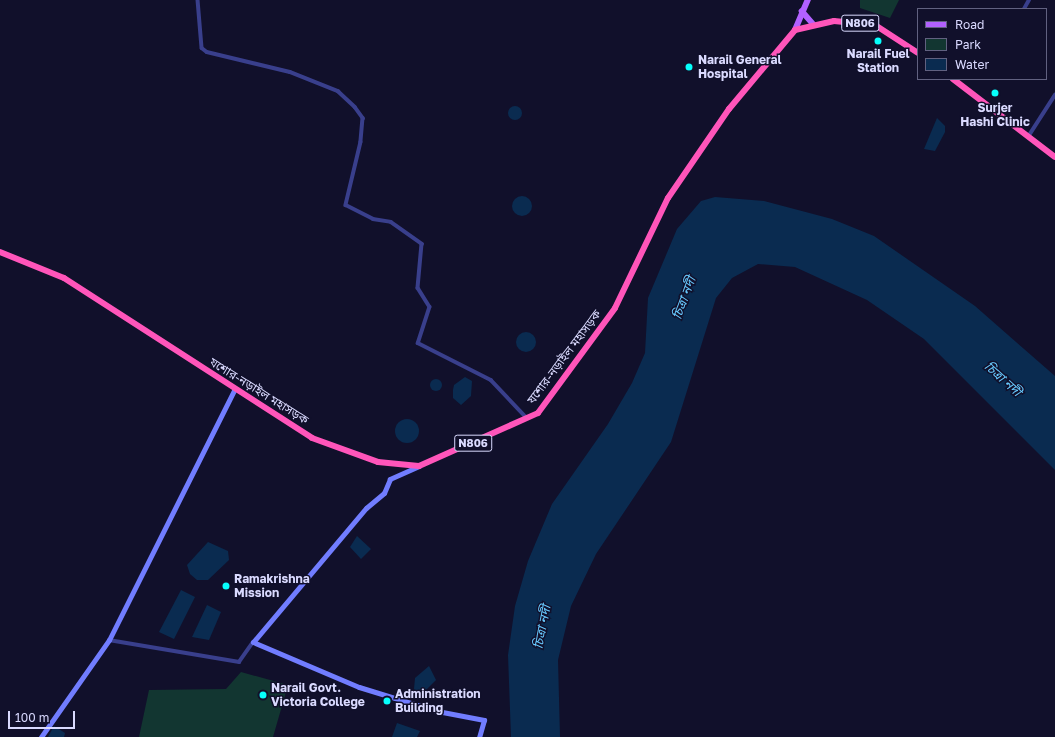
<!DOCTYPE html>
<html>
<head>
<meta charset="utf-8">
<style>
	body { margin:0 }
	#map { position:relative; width:1055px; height:737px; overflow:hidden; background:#11102b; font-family:"Golos Text","Noto Sans Bengali",sans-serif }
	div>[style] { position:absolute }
	.green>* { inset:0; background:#123631 }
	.water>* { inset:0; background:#0a2b50 }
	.round { border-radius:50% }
	.street>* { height:3.5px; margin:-1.75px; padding:0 1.75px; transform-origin:1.75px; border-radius:1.75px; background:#393f8c }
	.secondary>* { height:5px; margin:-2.5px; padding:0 2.5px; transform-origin:2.5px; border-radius:2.5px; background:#717dff }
	.primary>* { height:5.5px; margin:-2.75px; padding:0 2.75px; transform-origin:2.75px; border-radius:2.75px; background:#b261ff }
	.highway>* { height:6px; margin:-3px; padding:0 3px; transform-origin:3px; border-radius:3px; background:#ff55ba }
	.dots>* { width:11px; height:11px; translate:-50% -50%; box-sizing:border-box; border:2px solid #11102b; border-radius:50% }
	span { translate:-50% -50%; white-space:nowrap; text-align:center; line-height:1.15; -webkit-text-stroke:3px #11102b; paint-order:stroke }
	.shield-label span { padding:1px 3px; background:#11102b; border:1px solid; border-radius:3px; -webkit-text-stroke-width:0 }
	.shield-label { font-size:11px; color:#dadaff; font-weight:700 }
	.poi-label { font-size:12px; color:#dadaff; font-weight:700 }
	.left { translate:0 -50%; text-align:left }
	.street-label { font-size:12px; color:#dadaff }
	.water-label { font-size:13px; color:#68caff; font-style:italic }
	.legend { position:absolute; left:917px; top:8px; width:130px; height:72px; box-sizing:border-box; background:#11102b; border:1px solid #616180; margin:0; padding:5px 7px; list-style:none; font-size:12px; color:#dadaff }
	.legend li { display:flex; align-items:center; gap:8px; height:20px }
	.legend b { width:20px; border:1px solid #616180 }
	.scale { position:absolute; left:8px; top:711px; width:67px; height:18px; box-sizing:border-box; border:2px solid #dadaff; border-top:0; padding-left:5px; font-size:12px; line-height:14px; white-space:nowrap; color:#dadaff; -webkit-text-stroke:3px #11102b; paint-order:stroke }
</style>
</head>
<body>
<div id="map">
	<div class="green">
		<i style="clip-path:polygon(860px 0,899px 0,890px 18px,860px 8px)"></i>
		<i style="clip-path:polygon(241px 672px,288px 685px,273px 737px,139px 737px,149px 690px,226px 689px)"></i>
	</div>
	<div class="water">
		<i class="round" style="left:508px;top:106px;width:14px;height:14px"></i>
		<i style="clip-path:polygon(937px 118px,945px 126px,945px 132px,935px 151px,924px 149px)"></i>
		<i class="round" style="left:512px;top:196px;width:20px;height:20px"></i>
		<i style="clip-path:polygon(715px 197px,764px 201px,832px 219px,874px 236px,975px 306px,1055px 376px,1055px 470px,924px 339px,867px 300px,795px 267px,758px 264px,732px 278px,716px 298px,671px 442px,596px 554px,571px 606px,558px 660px,560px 737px,511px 737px,508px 655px,515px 606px,528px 561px,552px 504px,608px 424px,632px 383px,645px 353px,648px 298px,677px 229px,701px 201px)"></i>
		<i class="round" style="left:516px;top:332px;width:20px;height:20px"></i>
		<i style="clip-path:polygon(465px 377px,472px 381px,471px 396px,461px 405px,453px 398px,453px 390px,454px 385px)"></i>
		<i class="round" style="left:430px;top:379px;width:12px;height:12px"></i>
		<i class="round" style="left:395px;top:419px;width:24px;height:24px"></i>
		<i style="clip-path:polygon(357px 536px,371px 549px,361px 559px,350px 547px)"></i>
		<i style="clip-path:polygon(208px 542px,228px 551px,229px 560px,208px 580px,197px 580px,190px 574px,187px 565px)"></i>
		<i style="clip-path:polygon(181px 590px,195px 597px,174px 639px,159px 632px)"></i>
		<i style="clip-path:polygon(207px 605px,221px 612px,209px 640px,192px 637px)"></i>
		<i style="clip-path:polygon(429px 666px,436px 680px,418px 698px,414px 689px,415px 678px)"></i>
		<i style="clip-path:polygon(397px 723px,420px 731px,417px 737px,392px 737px)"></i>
		<i style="clip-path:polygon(54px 726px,65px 733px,64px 737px,48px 737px)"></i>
	</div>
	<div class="street">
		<i style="left:198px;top:0;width:48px;rotate:85.2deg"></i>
		<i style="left:202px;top:48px;width:6px;rotate:39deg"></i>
		<i style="left:207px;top:52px;width:85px;rotate:13.5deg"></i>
		<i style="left:290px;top:72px;width:52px;rotate:21.6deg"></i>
		<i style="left:338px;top:91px;width:23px;rotate:43deg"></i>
		<i style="left:355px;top:107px;width:14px;rotate:54deg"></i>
		<i style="left:363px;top:118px;width:24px;rotate:95deg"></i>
		<i style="left:361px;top:142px;width:65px;rotate:103.4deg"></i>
		<i style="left:346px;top:205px;width:30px;rotate:27deg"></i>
		<i style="left:373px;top:219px;width:18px;rotate:9deg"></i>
		<i style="left:391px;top:222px;width:38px;rotate:35deg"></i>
		<i style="left:422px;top:244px;width:44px;rotate:95.2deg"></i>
		<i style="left:418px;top:288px;width:22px;rotate:58deg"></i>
		<i style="left:430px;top:307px;width:38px;rotate:108deg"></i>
		<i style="left:418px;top:343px;width:82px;rotate:26.9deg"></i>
		<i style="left:491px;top:380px;width:52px;rotate:46.5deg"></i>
		<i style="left:1024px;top:9px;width:10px;rotate:-61deg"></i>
		<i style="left:1028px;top:137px;width:50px;rotate:-57.3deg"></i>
		<i style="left:109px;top:640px;width:132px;rotate:9.6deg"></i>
		<i style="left:239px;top:662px;width:24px;rotate:-55deg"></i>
	</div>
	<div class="secondary">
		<i style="left:419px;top:466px;width:32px;rotate:156deg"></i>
		<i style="left:390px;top:479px;width:15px;rotate:113deg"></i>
		<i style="left:384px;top:493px;width:23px;rotate:140deg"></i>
		<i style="left:366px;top:508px;width:175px;rotate:130.1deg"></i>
		<i style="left:253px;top:642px;width:115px;rotate:23deg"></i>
		<i style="left:359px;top:687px;width:82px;rotate:17.1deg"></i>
		<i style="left:437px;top:711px;width:48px;rotate:10.8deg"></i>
		<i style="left:484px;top:720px;width:18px;rotate:106deg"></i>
		<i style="left:41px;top:737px;width:118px;rotate:-55deg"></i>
		<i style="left:109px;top:640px;width:280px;rotate:-63.4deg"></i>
	</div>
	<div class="primary">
		<i style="left:802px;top:11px;width:18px;rotate:49deg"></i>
		<i style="left:795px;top:30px;width:33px;rotate:-67deg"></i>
	</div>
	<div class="highway">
		<i style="left:953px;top:79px;width:128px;rotate:37.4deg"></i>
		<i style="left:0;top:252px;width:69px;rotate:22.1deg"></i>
		<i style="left:64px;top:278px;width:295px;rotate:32.8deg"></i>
		<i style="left:312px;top:438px;width:70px;rotate:20deg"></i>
		<i style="left:378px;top:462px;width:41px;rotate:5.6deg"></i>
		<i style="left:419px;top:466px;width:130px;rotate:-24deg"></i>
		<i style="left:538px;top:413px;width:130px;rotate:-53.7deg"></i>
		<i style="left:615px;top:308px;width:122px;rotate:-64.3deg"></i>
		<i style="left:668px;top:198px;width:108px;rotate:-55.6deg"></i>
		<i style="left:729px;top:109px;width:103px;rotate:-50.1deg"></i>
		<i style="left:795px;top:30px;width:40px;rotate:-13deg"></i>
		<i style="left:834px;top:21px;width:41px;rotate:5.6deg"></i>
		<i style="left:875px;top:25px;width:51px;rotate:33.1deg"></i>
	</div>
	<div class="dots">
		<i style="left:878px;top:41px;background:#06fffc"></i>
		<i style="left:689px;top:67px;background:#06fffc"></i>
		<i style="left:995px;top:93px;background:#06fffc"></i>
		<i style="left:226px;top:586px;background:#06fffc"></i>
		<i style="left:263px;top:695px;background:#06fffc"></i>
		<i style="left:387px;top:701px;background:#06fffc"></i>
	</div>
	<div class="shield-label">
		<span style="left:860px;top:23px">N806</span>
		<span style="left:473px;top:443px">N806</span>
	</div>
	<div class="poi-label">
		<span style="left:878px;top:61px">Narail Fuel<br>Station</span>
		<span class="left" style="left:698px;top:67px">Narail General<br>Hospital</span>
		<span style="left:995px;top:115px">Surjer<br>Hashi Clinic</span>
		<span class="left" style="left:234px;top:586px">Ramakrishna<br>Mission</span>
		<span class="left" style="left:271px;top:695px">Narail Govt.<br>Victoria College</span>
		<span class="left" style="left:395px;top:701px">Administration<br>Building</span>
	</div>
	<div class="street-label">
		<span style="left:564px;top:357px;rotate:-53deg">যশোর-নড়াইল মহাসড়ক</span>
		<span style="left:259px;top:391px;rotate:32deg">যশোর-নড়াইল মহাসড়ক</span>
	</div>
	<div class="water-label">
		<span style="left:684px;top:298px;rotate:-70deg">চিত্রা নদী</span>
		<span style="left:1003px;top:379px;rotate:42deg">চিত্রা নদী</span>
		<span style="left:542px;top:627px;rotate:-79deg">চিত্রা নদী</span>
	</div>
	<ul class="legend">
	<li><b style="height:5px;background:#b261ff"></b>Road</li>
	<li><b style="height:11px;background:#123631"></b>Park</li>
	<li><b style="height:11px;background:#0a2b50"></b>Water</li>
	</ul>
	<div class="scale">100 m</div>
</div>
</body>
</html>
